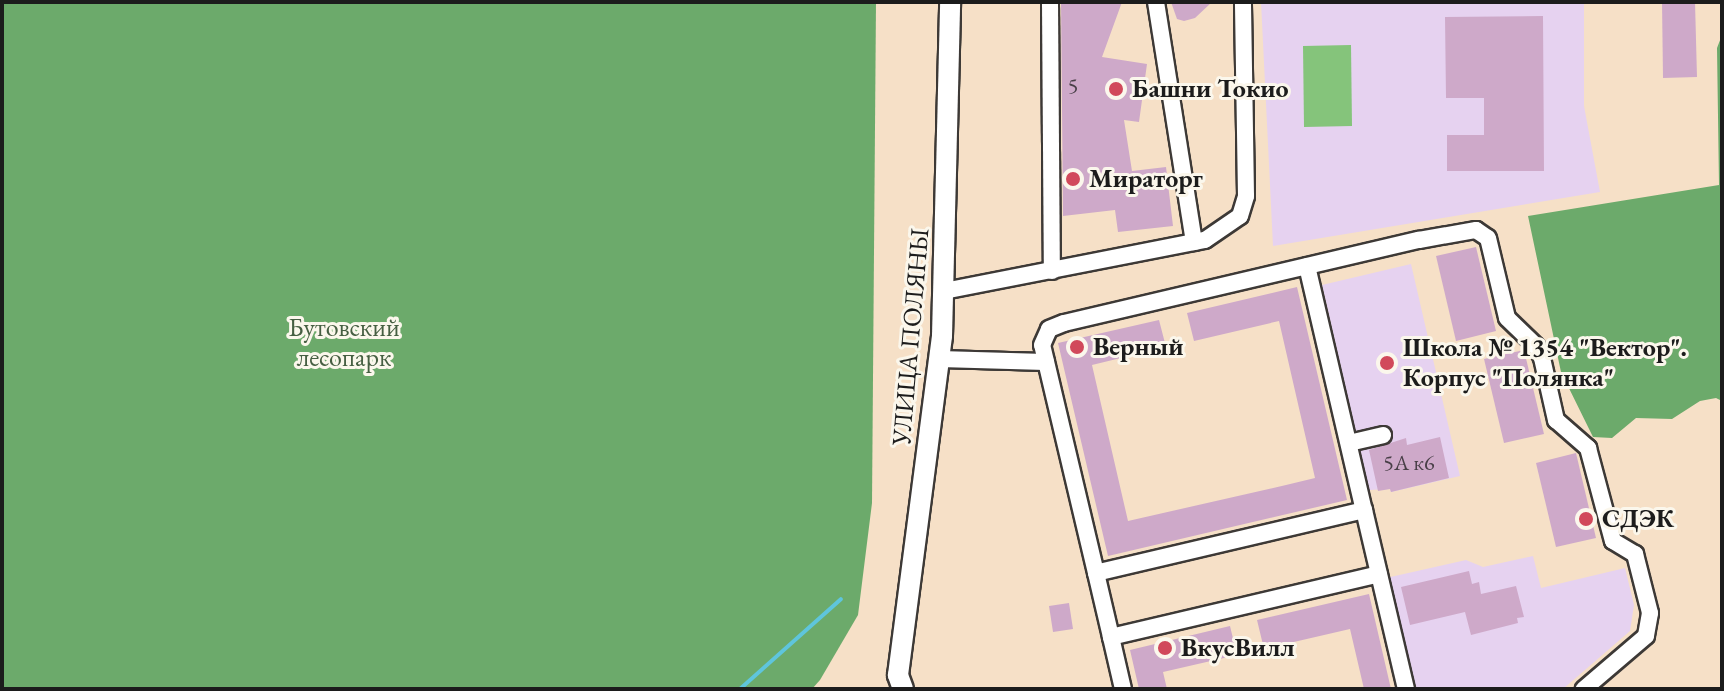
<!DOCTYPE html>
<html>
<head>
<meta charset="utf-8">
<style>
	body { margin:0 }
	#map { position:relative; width:1724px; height:691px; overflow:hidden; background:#f6e0c7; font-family:"EB Garamond",serif }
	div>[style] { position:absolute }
	.built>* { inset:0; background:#e6d2f0 }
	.green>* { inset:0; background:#85c47b }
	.forest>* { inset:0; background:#6caa6b }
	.stream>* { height:4px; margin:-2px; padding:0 2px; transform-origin:2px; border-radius:2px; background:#5fc5dc }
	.building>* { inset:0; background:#cea9c9 }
	.roads { filter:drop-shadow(2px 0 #3d3936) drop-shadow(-2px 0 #3d3936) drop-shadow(0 2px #3d3936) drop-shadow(0 -2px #3d3936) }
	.minor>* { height:16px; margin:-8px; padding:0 8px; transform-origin:8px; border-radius:8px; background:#fff }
	.major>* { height:20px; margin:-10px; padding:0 10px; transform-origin:10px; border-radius:10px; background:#fff }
	.dots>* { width:22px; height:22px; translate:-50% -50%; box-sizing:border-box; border:4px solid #fbf7ec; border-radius:50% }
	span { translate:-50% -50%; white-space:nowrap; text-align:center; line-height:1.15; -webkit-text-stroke:6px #fbf7ec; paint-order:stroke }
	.number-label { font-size:22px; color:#483f47 }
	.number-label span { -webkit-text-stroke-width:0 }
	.poi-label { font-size:26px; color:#1c1c1c; font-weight:700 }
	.left { translate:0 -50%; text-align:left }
	.park-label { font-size:26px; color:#465f42 }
	.street-label { font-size:26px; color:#1c1c1c }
	.frame { position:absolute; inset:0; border:4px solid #1c1c1c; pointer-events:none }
</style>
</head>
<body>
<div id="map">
	<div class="built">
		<i style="clip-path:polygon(1261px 2px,1584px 2px,1584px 106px,1600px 192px,1273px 246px)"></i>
		<i style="clip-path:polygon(1411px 264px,1460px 476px,1391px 492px,1390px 489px,1369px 490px,1322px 285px)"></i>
		<i style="clip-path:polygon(1533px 556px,1541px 588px,1625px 568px,1634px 605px,1630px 631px,1563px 689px,1412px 689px,1386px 578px,1466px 560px,1483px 567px)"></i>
	</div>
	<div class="green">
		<i style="clip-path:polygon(1351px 45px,1352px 126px,1304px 127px,1303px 46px)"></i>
	</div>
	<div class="forest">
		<i style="clip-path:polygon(2px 2px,876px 2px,872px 503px,858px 615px,820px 680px,812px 689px,2px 689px)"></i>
		<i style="clip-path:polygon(1722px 35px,1722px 401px,1716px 398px,1700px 401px,1672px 419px,1636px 418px,1612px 438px,1593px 437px,1561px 372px,1528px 216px,1719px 185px,1717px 48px)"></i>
	</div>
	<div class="stream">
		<i style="left:740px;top:689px;width:135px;rotate:-41.7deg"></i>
	</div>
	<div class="building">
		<i style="clip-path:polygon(1061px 2px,1122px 2px,1102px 57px,1147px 64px,1139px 122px,1124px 120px,1132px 171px,1166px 167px,1173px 226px,1118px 232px,1115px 210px,1063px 216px)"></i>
		<i style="clip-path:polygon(1171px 2px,1212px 2px,1195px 18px,1184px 21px,1177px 19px)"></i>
		<i style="clip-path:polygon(1662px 2px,1695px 2px,1697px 77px,1663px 78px)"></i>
		<i style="clip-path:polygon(1543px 16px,1544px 171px,1447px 171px,1447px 135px,1484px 135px,1484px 98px,1446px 98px,1445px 17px)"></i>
		<i style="clip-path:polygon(1476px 247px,1496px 331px,1456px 341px,1436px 256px)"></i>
		<i style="clip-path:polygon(1297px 287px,1347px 500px,1108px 556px,1058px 343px,1159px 320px,1166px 347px,1092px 365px,1128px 521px,1286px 485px,1315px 478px,1279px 321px,1194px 341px,1187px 313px)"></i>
		<i style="clip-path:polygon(1524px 350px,1544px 434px,1504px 443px,1484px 359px)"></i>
		<i style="clip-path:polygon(1440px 437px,1449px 478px,1391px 492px,1390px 489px,1378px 491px,1369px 450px,1406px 438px,1407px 445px)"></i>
		<i style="clip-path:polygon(1576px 453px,1596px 538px,1556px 547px,1536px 463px)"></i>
		<i style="clip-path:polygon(1469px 571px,1472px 584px,1479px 582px,1481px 594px,1516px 586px,1524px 617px,1517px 618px,1518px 623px,1471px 635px,1465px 612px,1410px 625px,1401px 587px)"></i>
		<i style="clip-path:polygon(1369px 594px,1391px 689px,1364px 689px,1350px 629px,1264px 649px,1257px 620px)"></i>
		<i style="clip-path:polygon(1069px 603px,1073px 629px,1053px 632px,1049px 606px)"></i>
		<i style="clip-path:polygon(1230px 626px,1237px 655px,1163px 672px,1167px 689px,1139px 689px,1130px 650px)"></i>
	</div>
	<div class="roads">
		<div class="minor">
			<i style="left:1050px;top:2px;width:269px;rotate:89.6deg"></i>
			<i style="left:1156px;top:2px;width:243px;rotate:81deg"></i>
			<i style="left:1307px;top:266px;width:251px;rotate:76.9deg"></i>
			<i style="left:1364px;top:510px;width:275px;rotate:166.8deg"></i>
			<i style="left:1096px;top:573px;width:234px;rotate:-103.3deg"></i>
			<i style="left:1042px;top:345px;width:17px;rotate:-66deg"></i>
			<i style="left:1049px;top:329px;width:16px;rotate:-22deg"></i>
			<i style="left:1064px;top:323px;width:365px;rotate:-13.2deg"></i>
			<i style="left:1419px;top:240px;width:58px;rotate:-10deg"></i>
			<i style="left:1476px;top:230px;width:14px;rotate:34deg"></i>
			<i style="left:1488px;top:238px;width:82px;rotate:76.6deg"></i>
			<i style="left:1507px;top:318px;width:40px;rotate:44deg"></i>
			<i style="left:1536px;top:346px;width:13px;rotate:63deg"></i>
			<i style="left:1542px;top:358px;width:64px;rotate:77.3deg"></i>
			<i style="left:1556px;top:420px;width:43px;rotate:41.2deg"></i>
			<i style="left:1588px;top:448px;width:96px;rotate:75deg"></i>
			<i style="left:1613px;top:541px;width:26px;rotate:31deg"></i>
			<i style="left:1635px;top:554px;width:61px;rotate:75.7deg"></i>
			<i style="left:1650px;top:613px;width:23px;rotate:100deg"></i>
			<i style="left:1646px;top:636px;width:82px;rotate:139.5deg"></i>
			<i style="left:944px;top:291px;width:266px;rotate:-11.1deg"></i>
			<i style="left:1205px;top:240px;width:42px;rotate:-34.4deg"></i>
			<i style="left:1240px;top:216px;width:21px;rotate:-73deg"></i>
			<i style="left:1246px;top:196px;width:194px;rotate:-90.9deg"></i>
			<i style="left:939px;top:359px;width:107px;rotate:1.6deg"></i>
			<i style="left:1349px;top:443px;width:35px;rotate:-13deg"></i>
			<i style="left:1364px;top:510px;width:184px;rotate:76.8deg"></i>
			<i style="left:1096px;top:573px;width:66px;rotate:76.8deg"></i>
			<i style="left:1123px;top:689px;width:53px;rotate:-103deg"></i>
			<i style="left:1111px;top:637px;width:275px;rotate:-13.2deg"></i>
		</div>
		<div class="major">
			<i style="left:903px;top:689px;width:15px;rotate:-110deg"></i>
			<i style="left:898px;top:675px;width:342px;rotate:-82.6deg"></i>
			<i style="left:942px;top:336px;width:334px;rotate:-88.6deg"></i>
		</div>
	</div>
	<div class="dots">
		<i style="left:1116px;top:89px;background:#d1495b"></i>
		<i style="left:1073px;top:179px;background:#d1495b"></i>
		<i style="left:1077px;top:347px;background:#d1495b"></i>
		<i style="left:1387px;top:363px;background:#d1495b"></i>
		<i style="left:1586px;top:519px;background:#d1495b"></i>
		<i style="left:1165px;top:648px;background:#d1495b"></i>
	</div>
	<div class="number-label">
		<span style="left:1073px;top:86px">5</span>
		<span style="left:1409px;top:463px">5А к6</span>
	</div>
	<div class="poi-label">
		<span class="left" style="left:1132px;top:89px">Башни Токио</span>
		<span class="left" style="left:1089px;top:179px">Мираторг</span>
		<span class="left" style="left:1093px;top:347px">Верный</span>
		<span class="left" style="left:1403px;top:363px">Школа № 1354 "Вектор".<br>Корпус "Полянка"</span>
		<span class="left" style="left:1602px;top:519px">СДЭК</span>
		<span class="left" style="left:1181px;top:648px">ВкусВилл</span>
	</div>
	<div class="park-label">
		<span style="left:344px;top:343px">Бутовский<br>лесопарк</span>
	</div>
	<div class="street-label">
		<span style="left:911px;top:337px;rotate:-85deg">УЛИЦА ПОЛЯНЫ</span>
	</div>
	<div class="frame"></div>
</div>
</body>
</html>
